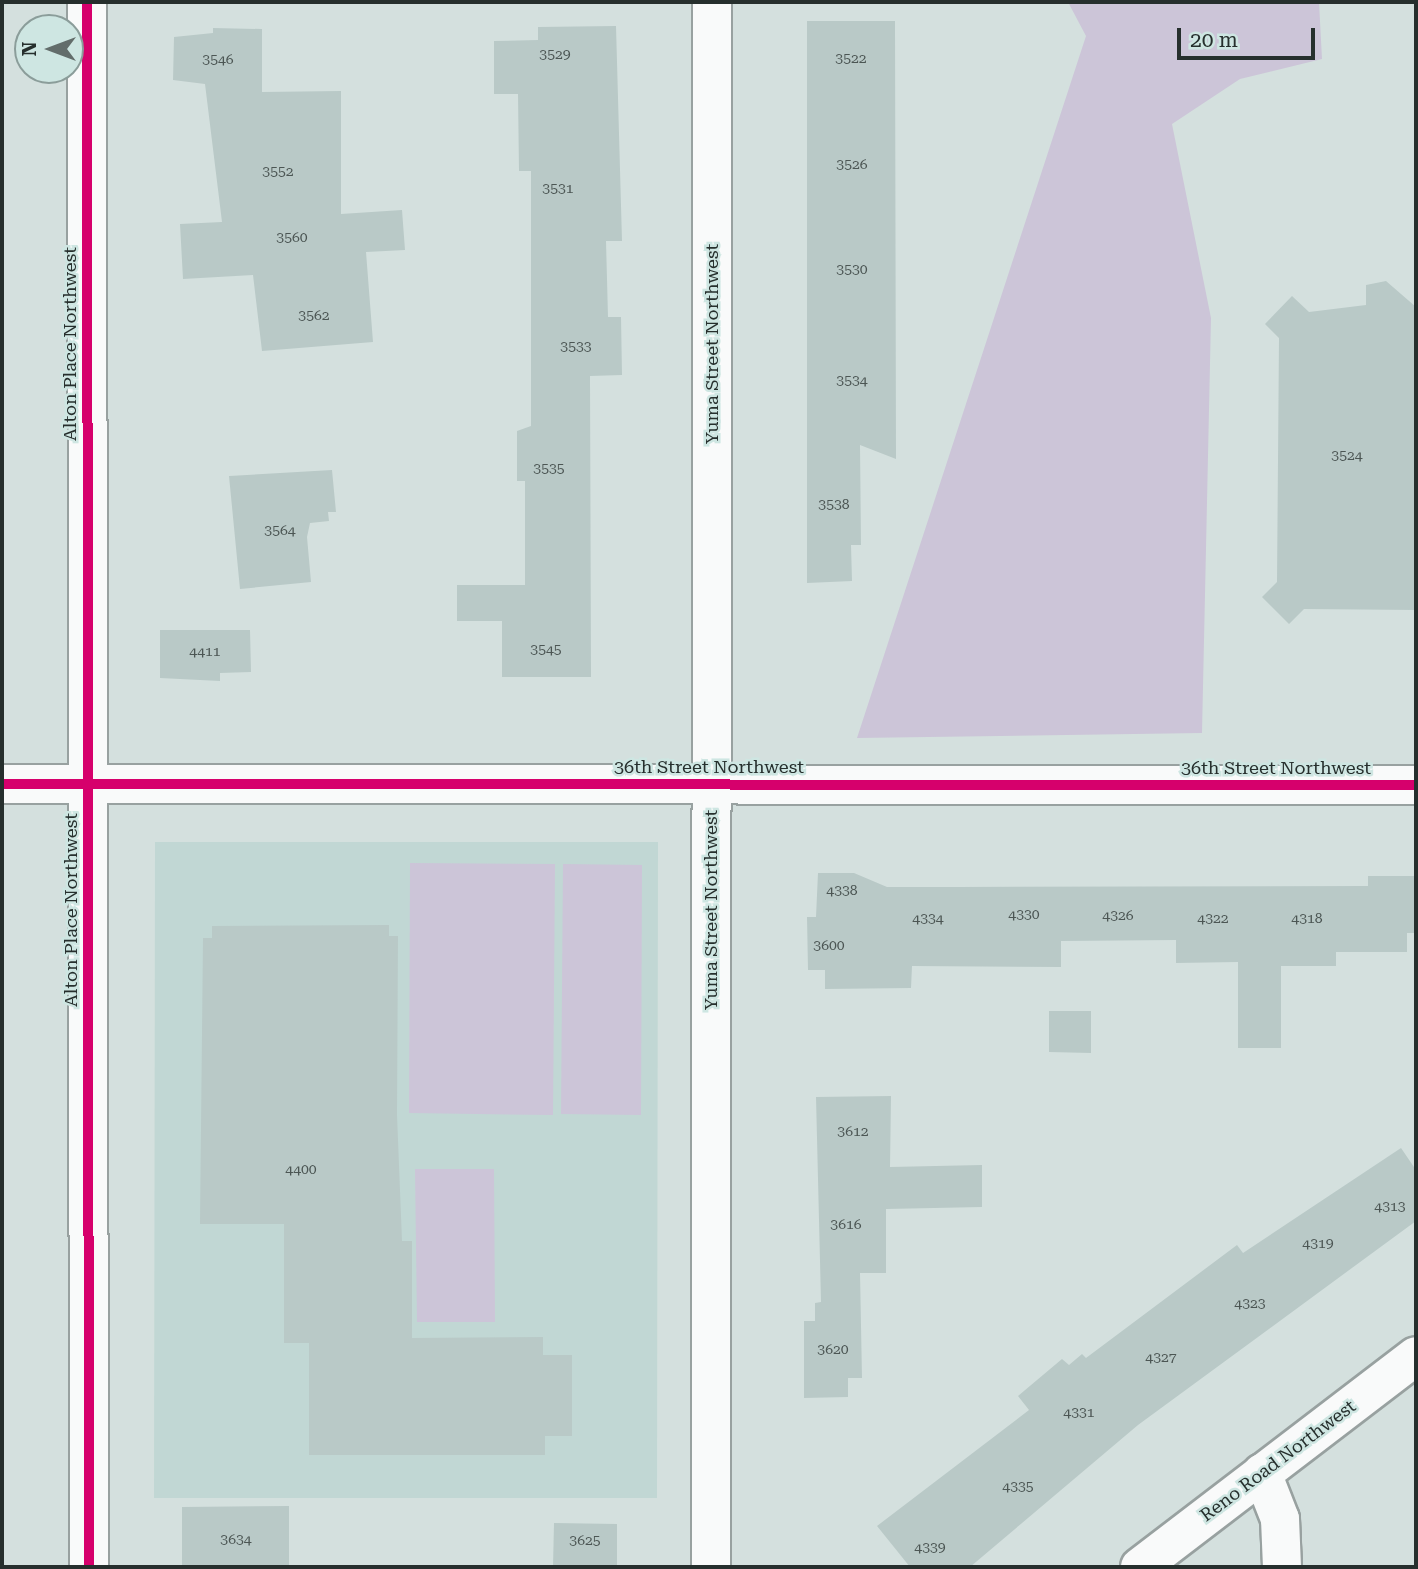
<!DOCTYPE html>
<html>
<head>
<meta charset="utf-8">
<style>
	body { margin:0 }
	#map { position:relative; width:1418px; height:1569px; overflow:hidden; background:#d4e0de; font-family:"Roboto Serif",serif }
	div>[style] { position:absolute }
	.built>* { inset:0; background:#c1d7d4 }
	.green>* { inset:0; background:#ccc5d8 }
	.building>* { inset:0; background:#b9c9c7 }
	.roads { filter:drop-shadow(2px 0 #98a1a0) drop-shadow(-2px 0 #98a1a0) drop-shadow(0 2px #98a1a0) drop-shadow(0 -2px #98a1a0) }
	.minor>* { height:38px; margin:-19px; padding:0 19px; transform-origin:19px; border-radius:19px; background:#f9fafa }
	.major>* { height:38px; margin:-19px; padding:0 19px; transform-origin:19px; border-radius:19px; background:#f9fafa }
	.cycleway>* { height:10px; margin:-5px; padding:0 5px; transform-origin:5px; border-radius:5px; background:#d6006c }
	span { translate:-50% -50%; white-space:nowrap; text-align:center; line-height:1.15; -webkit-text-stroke:5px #cee6e2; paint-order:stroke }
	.number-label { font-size:14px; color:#4c5654 }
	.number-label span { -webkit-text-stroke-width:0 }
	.street-label { font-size:18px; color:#262f2d }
	.frame { position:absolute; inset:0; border:4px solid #262f2d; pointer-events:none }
	.north { position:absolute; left:14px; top:14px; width:70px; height:70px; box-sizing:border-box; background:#cee6e2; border:2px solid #8b9d9a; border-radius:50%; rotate:270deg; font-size:19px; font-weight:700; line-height:28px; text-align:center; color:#262f2d }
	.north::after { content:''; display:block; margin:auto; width:24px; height:32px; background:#636d6b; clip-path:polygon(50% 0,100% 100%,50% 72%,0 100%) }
	.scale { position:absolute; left:1177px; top:28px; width:138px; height:32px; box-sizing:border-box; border:4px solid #262f2d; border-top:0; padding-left:9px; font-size:21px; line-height:24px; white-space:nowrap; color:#262f2d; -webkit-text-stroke:5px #cee6e2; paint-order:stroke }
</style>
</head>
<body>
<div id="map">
	<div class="built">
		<i style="clip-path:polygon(155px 842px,658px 842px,657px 1498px,154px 1498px)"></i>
	</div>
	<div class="green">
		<i style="clip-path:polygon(1068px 2px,1319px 2px,1322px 59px,1240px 79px,1172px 124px,1211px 318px,1202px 733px,857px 738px,1086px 36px)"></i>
		<i style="clip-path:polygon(410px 863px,555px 864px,553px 1115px,409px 1113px)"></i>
		<i style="clip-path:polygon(563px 864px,642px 865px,641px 1115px,561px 1114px)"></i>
		<i style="clip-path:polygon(415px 1169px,494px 1169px,495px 1322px,417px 1322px)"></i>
	</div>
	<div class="building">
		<i style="clip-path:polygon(807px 21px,895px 21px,896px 459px,860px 445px,861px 545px,851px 545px,852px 581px,807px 583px)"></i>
		<i style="clip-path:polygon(616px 26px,622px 241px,606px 241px,608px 317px,621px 317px,622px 375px,590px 376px,591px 677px,502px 677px,502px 621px,457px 621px,457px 585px,525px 585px,525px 481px,517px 481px,517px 431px,531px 426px,531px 171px,519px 171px,518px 94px,494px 94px,494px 41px,538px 40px,538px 27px)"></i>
		<i style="clip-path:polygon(213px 28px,262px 29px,262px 92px,341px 91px,341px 214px,402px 210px,405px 250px,366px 252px,373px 342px,262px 351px,253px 275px,183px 279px,180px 224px,222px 222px,205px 84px,173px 80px,174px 37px,213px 33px)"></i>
		<i style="clip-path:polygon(1386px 281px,1416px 307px,1416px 610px,1304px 609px,1289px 624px,1262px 597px,1277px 582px,1279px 338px,1265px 324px,1292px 296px,1309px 312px,1366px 305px,1366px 285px)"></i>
		<i style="clip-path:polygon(332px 470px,336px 512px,328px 512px,329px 521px,310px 523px,307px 537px,311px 582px,240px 589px,229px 476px)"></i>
		<i style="clip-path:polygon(160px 630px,250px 630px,251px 672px,220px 673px,220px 681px,160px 678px)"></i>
		<i style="clip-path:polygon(818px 873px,854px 873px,887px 887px,958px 887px,1368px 886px,1368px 876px,1416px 876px,1416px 933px,1407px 933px,1407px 952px,1336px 952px,1336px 966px,1281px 966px,1281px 1048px,1238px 1048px,1238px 962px,1176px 963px,1176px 940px,1061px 941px,1061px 967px,912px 966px,911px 988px,825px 989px,825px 970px,808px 970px,807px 917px,816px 917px)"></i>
		<i style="clip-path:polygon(389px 925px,389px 936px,398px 936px,397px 1115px,402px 1241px,412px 1241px,412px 1338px,543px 1337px,543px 1355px,572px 1355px,572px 1436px,545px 1436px,545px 1455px,309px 1455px,309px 1343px,284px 1343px,284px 1224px,200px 1224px,203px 938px,212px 938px,212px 926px)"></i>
		<i style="clip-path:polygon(1049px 1011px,1091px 1011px,1091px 1053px,1049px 1052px)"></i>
		<i style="clip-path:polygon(891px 1096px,890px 1167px,982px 1165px,982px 1207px,886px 1209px,886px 1273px,860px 1273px,862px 1378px,848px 1378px,848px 1397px,804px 1398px,804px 1321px,815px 1321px,815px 1303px,821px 1302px,816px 1097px)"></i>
		<i style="clip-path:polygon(1401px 1148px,1416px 1170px,1416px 1221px,1138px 1425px,970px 1567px,910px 1567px,877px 1526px,1029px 1410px,1018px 1396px,1062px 1359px,1069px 1365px,1082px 1354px,1086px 1358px,1237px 1245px,1243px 1253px)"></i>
		<i style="clip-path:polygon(289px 1506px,289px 1567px,182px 1567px,182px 1507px)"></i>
		<i style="clip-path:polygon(554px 1523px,617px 1524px,617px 1567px,553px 1567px)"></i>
	</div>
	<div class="roads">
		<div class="minor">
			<i style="left:87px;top:2px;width:1565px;rotate:89.93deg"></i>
			<i style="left:2px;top:784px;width:1414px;rotate:0.04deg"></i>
			<i style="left:1262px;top:1473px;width:49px;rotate:68.6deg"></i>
			<i style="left:1280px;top:1519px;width:48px;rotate:87.6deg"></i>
			<i style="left:711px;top:1567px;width:1565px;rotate:-89.96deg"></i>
		</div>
		<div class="major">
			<i style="left:1140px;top:1567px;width:347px;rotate:-37.4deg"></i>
		</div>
	</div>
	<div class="cycleway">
		<i style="left:87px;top:2px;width:1565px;rotate:89.93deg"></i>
		<i style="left:2px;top:784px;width:1414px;rotate:0.04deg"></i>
	</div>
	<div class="number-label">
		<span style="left:555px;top:54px">3529</span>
		<span style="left:851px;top:58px">3522</span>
		<span style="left:218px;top:59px">3546</span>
		<span style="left:852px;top:164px">3526</span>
		<span style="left:278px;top:171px">3552</span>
		<span style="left:558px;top:188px">3531</span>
		<span style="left:292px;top:237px">3560</span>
		<span style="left:852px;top:269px">3530</span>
		<span style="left:314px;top:315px">3562</span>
		<span style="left:576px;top:346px">3533</span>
		<span style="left:852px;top:380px">3534</span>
		<span style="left:1347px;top:455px">3524</span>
		<span style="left:549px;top:468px">3535</span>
		<span style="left:834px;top:504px">3538</span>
		<span style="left:280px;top:530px">3564</span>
		<span style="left:546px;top:649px">3545</span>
		<span style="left:205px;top:651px">4411</span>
		<span style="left:842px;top:890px">4338</span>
		<span style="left:1024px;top:914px">4330</span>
		<span style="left:1118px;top:915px">4326</span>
		<span style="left:928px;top:918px">4334</span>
		<span style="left:1213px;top:918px">4322</span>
		<span style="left:1307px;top:918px">4318</span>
		<span style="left:829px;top:945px">3600</span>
		<span style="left:853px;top:1131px">3612</span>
		<span style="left:301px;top:1169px">4400</span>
		<span style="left:1390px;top:1206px">4313</span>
		<span style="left:846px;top:1224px">3616</span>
		<span style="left:1318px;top:1243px">4319</span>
		<span style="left:1250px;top:1303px">4323</span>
		<span style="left:833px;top:1349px">3620</span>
		<span style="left:1161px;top:1357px">4327</span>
		<span style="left:1079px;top:1412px">4331</span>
		<span style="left:1018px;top:1486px">4335</span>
		<span style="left:236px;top:1539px">3634</span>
		<span style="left:585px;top:1540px">3625</span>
		<span style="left:930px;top:1547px">4339</span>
	</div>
	<div class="street-label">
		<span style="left:70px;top:344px;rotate:-90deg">Alton Place Northwest</span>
		<span style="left:712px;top:344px;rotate:-90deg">Yuma Street Northwest</span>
		<span style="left:709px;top:767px">36th Street Northwest</span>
		<span style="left:1276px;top:768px">36th Street Northwest</span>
		<span style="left:71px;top:910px;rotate:-90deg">Alton Place Northwest</span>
		<span style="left:711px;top:910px;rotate:-90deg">Yuma Street Northwest</span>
		<span style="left:1278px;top:1461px;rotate:-37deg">Reno Road Northwest</span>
	</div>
	<div class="frame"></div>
	<div class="north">N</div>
	<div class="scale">20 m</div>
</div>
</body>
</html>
